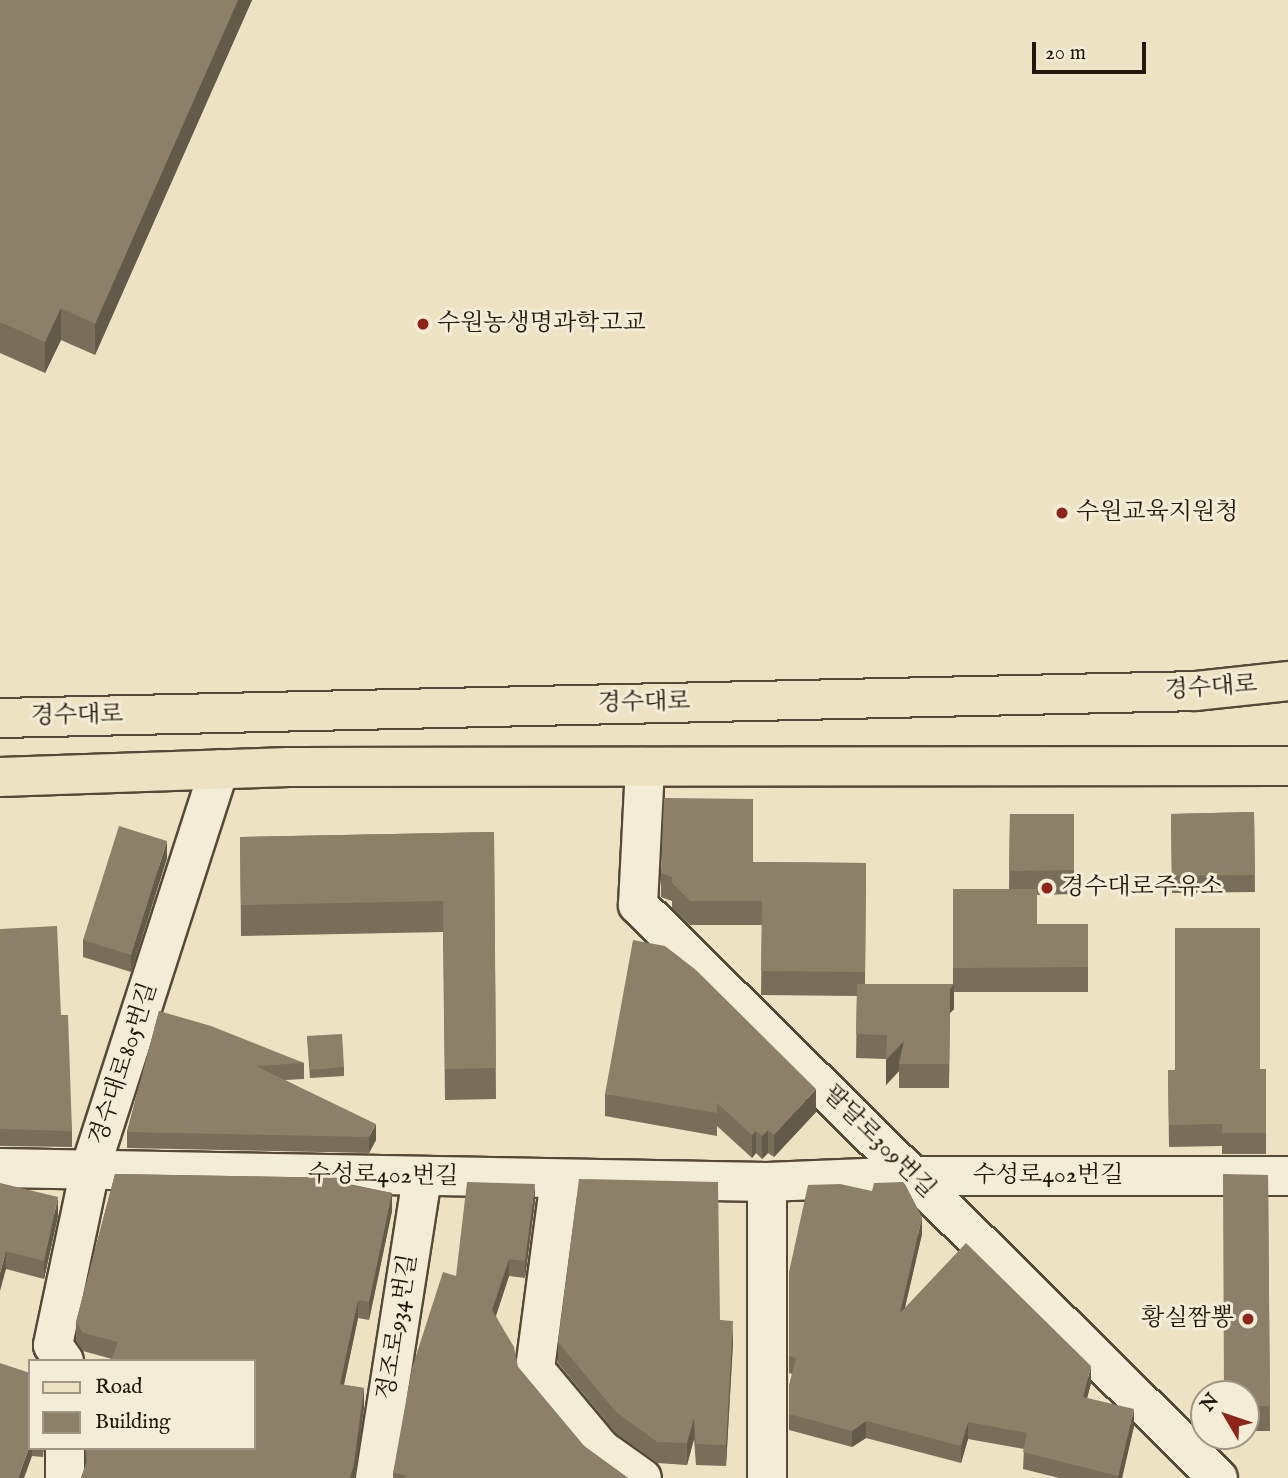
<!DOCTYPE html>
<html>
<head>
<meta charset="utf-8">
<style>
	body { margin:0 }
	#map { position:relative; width:1288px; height:1478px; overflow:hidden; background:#ede2c1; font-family:"IM FELL English","Noto Serif KR",serif }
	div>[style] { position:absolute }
	.roads { filter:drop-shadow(2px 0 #574938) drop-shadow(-2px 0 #574938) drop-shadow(0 2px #574938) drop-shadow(0 -2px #574938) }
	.minor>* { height:38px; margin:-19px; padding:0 19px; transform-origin:19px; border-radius:19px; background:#f3ecd7 }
	.major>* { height:38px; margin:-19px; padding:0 19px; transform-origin:19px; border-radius:19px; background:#ede2c1 }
	.wall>* { inset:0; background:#796e5a }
	.shaded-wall>* { inset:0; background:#635a4a }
	.building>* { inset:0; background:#8d8069 }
	.dots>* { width:19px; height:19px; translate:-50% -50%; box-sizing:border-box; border:4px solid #f3ecd7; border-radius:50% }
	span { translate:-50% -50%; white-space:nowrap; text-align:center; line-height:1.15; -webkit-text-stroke:6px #f3ecd7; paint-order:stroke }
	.poi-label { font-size:24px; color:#25160a }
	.left { translate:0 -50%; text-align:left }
	.right { translate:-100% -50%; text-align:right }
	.street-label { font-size:24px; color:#25160a }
	.legend { position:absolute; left:28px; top:1359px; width:228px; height:91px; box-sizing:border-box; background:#f3ecd7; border:2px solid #a19685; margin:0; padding:9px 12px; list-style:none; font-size:21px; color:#25160a }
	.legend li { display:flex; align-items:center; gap:14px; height:35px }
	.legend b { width:35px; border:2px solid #a19685 }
	.north { position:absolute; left:1190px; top:1380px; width:70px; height:70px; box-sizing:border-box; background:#f3ecd7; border:2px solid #a19685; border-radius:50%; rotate:309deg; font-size:19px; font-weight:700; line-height:28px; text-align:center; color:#25160a }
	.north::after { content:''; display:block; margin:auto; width:24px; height:32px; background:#8f2418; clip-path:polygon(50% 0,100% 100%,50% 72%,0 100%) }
	.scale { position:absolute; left:1032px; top:42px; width:114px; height:32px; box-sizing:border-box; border:4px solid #25160a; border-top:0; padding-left:9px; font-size:21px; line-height:24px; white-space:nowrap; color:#25160a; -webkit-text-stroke:5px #f3ecd7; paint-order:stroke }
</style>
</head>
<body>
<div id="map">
	<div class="roads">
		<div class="minor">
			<i style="left:645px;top:767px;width:138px;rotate:92.9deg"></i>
			<i style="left:638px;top:905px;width:815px;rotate:44.65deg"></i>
			<i style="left:0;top:1168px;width:767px;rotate:1.05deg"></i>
			<i style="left:767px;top:1182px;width:147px;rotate:-2.3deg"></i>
			<i style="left:914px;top:1176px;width:374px"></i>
			<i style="left:560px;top:1179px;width:193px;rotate:97.5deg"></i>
			<i style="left:535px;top:1370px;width:103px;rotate:50.1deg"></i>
			<i style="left:601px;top:1449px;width:50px;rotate:35.3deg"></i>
			<i style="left:767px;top:1182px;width:296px;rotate:90deg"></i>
			<i style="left:64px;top:1361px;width:19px;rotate:-125deg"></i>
			<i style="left:53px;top:1345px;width:180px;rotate:-78.1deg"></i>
			<i style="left:90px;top:1169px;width:420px;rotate:-72.1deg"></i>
			<i style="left:65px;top:1448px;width:30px;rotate:90deg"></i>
			<i style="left:375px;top:1478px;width:305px;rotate:-81.1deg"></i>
		</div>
		<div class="major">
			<i style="left:0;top:718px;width:1195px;rotate:-1.29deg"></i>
			<i style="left:1195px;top:691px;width:94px;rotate:-6.1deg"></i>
			<i style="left:0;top:777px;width:289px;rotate:-2deg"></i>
			<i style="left:289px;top:767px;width:999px;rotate:-0.06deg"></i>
		</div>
	</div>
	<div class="wall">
		<i style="clip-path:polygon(0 0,252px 0,95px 355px,61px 340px,45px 373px,0 353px)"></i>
		<i style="clip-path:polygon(1254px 812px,1255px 892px,1172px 893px,1171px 814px)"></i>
		<i style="clip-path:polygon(1010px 814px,1074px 814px,1074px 894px,1037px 895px,1037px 924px,1088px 924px,1088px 992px,954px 992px,954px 1009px,950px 1013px,949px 1088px,899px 1088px,899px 1071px,886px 1085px,886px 1059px,856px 1058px,857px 996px,761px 995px,762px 925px,690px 925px,672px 908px,672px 901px,661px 897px,661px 873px,753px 862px,866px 863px,865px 984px,953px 984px,953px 889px,1009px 889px)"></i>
		<i style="clip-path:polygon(494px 832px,496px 1099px,445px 1100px,443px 932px,241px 936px,240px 837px)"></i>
		<i style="clip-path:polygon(167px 858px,131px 972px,83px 957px,83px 940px)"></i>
		<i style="clip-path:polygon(0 929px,61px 1015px,72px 1131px,72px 1147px,0 1146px)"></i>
		<i style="clip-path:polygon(159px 1011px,304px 1063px,304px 1079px,285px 1080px,376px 1140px,369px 1153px,127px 1148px,127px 1132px)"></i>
		<i style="clip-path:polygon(307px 1036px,344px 1067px,344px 1076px,310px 1078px)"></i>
		<i style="clip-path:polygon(1266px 1069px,1266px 1154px,1222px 1154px,1222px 1146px,1169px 1147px,1168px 1070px)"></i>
		<i style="clip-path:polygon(605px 1094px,816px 1112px,774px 1157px,768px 1153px,762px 1159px,756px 1153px,752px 1158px,717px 1126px,717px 1136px,605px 1116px)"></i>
		<i style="clip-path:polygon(115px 1174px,349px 1178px,349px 1184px,392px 1193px,392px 1211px,369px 1320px,358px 1318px,344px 1385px,364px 1388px,364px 1407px,355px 1478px,81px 1478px,86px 1464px,85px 1448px,254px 1448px,254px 1361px,111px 1361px,112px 1359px,83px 1351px,76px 1340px,76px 1322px)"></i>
		<i style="clip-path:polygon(1268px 1175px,1270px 1431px,1246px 1431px,1246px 1394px)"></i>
		<i style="clip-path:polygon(0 1183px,58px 1216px,44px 1279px,6px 1269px)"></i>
		<i style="clip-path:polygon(535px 1201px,525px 1278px,509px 1276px,496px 1316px,518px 1367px,584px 1446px,628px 1478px,393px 1478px,393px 1473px,456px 1276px)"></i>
		<i style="clip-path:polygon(922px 1234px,905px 1307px,1091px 1383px,1087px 1398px,1134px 1426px,1122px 1478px,1059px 1478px,1023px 1469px,1024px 1449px,968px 1439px,961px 1463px,866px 1438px,852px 1447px,789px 1430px,789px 1386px,792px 1374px,789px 1373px,789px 1272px)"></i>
		<i style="clip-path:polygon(720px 1320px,733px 1342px,726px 1466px,696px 1465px,694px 1439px,687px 1465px,657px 1463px,616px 1433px,558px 1363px,558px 1342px)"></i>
		<i style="clip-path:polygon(30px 1448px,44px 1448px,43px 1457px,32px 1456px)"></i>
	</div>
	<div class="shaded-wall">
		<i style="clip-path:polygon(238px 0,252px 0,95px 355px,95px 324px)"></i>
		<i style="clip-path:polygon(61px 308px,61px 340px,45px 373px,45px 342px)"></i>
		<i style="clip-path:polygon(167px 841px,167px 858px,131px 972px,131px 955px)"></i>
		<i style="clip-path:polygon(954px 984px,954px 1009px,950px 1013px,949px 1088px,950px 989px)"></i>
		<i style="clip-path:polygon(904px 1041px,899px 1064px,899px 1071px,886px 1085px,886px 1060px)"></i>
		<i style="clip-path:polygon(816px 1089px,816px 1112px,774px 1157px,774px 1135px)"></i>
		<i style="clip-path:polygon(376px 1124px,376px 1140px,369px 1153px,369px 1137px)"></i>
		<i style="clip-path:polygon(768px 1130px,768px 1153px,762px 1159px,762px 1136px)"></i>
		<i style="clip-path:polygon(756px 1131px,756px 1153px,752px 1158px,752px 1135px)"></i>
		<i style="clip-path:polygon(535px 1184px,535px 1201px,525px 1278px,525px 1261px)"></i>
		<i style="clip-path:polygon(392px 1193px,392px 1211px,369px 1320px,369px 1302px)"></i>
		<i style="clip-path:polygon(58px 1197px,58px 1216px,44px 1279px,44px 1261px)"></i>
		<i style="clip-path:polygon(922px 1217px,922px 1234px,900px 1329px,900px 1313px)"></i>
		<i style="clip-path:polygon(6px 1251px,6px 1269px,0 1291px,0 1273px)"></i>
		<i style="clip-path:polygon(509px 1259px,509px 1276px,492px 1327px,492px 1310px)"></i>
		<i style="clip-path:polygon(358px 1300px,358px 1318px,340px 1402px,340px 1384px)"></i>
		<i style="clip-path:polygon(733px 1321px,733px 1342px,726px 1466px,726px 1445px)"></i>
		<i style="clip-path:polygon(1091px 1366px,1091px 1383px,1083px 1414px,1083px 1397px)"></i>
		<i style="clip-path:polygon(364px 1388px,364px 1407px,355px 1478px,350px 1478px)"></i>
		<i style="clip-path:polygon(1134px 1409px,1134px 1426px,1122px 1478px,1118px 1478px)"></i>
		<i style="clip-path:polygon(694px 1418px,694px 1439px,687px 1465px,687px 1443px)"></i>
		<i style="clip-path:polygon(866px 1421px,866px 1438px,852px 1447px,852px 1431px)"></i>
		<i style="clip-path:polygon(968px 1422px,968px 1439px,961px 1463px,961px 1446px)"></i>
		<i style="clip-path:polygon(30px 1445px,30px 1448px,32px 1448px,32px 1456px,24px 1478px,18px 1478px)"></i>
	</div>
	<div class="building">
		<i style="clip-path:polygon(0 0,238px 0,95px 324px,61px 308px,45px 342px,0 322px)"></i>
		<i style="clip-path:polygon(664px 798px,753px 799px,753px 862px,866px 863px,865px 972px,761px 971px,762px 901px,690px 901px,672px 883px,672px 877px,661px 873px)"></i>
		<i style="clip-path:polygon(1254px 812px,1255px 875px,1172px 876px,1171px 814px)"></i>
		<i style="clip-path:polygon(1010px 814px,1074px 814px,1074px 870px,1009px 871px)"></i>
		<i style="clip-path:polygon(119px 826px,167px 841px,131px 955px,83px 940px)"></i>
		<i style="clip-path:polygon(494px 832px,496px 1068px,445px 1069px,443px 901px,241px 905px,240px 837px)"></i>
		<i style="clip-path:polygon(953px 889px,1037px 889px,1037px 924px,1088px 924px,1088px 967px,953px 968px)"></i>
		<i style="clip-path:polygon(57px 926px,61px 1015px,68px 1015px,72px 1131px,0 1129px,0 929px)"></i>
		<i style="clip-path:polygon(1175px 928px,1260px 928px,1260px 1069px,1266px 1069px,1266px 1133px,1222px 1133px,1222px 1124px,1169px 1125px,1168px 1070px,1175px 1070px)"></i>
		<i style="clip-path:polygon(633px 940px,665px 946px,696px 970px,816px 1089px,774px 1135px,768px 1130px,762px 1136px,756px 1131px,752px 1135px,717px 1103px,717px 1113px,605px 1094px)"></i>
		<i style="clip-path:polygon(857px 984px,954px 984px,950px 989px,949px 1064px,899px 1064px,904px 1041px,886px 1060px,887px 1035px,856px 1034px)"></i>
		<i style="clip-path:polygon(159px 1011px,211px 1026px,304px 1063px,256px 1066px,376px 1124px,369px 1137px,127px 1132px)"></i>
		<i style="clip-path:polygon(342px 1034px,344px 1067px,310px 1070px,307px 1036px)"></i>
		<i style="clip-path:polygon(115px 1174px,349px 1178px,346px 1184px,392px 1193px,369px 1302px,358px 1300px,340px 1384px,364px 1388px,354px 1464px,350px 1478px,81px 1478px,87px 1460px,86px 1448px,254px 1448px,254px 1361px,111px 1361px,118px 1342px,83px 1333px,76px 1322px)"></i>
		<i style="clip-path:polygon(1223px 1174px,1268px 1175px,1270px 1406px,1246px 1406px,1246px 1394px,1224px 1394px)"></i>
		<i style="clip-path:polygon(579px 1179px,718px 1182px,720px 1320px,733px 1321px,726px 1445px,696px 1444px,694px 1418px,687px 1443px,657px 1442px,616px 1412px,558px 1342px)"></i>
		<i style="clip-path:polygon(467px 1182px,535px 1184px,525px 1261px,509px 1259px,492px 1310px,514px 1347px,518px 1367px,584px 1446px,628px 1478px,405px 1478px,406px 1475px,393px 1473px,412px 1368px,443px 1272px,456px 1276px)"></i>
		<i style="clip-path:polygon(904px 1182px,922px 1217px,900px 1313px,966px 1243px,1091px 1366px,1083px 1397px,1134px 1409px,1118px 1476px,1023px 1452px,1027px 1433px,968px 1422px,961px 1446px,866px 1421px,852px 1431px,789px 1414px,789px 1386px,796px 1358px,789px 1356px,789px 1272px,808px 1185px,840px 1184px,872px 1191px,874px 1183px)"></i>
		<i style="clip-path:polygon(0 1183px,58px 1197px,44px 1261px,6px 1251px,0 1273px)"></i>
		<i style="clip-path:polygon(0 1363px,30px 1373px,30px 1445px,18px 1478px,0 1478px)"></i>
	</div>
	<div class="dots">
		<i style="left:423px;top:324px;background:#8f2418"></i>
		<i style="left:1062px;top:513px;background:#8f2418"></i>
		<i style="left:1047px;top:888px;background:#8f2418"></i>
		<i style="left:1248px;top:1319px;background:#8f2418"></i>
	</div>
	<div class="poi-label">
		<span class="left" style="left:437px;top:324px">수원농생명과학고교</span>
		<span class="left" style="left:1076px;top:513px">수원교육지원청</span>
		<span class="left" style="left:1061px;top:888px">경수대로주유소</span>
		<span class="right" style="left:1234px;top:1319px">황실짬뽕</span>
	</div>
	<div class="street-label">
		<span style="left:1211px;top:688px;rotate:-4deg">경수대로</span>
		<span style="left:644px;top:703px;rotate:-1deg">경수대로</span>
		<span style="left:77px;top:716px;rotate:-1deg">경수대로</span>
		<span style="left:124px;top:1064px;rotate:-72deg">경수대로805번길</span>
		<span style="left:879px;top:1142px;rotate:45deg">팔달로309번길</span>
		<span style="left:383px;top:1176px;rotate:1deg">수성로402번길</span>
		<span style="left:1048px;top:1176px">수성로402번길</span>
		<span style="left:398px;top:1327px;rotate:-81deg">정조로934번길</span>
	</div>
	<ul class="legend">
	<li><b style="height:9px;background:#ede2c1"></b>Road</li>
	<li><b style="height:19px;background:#8d8069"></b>Building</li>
	</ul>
	<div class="north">N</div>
	<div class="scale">20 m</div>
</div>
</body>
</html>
